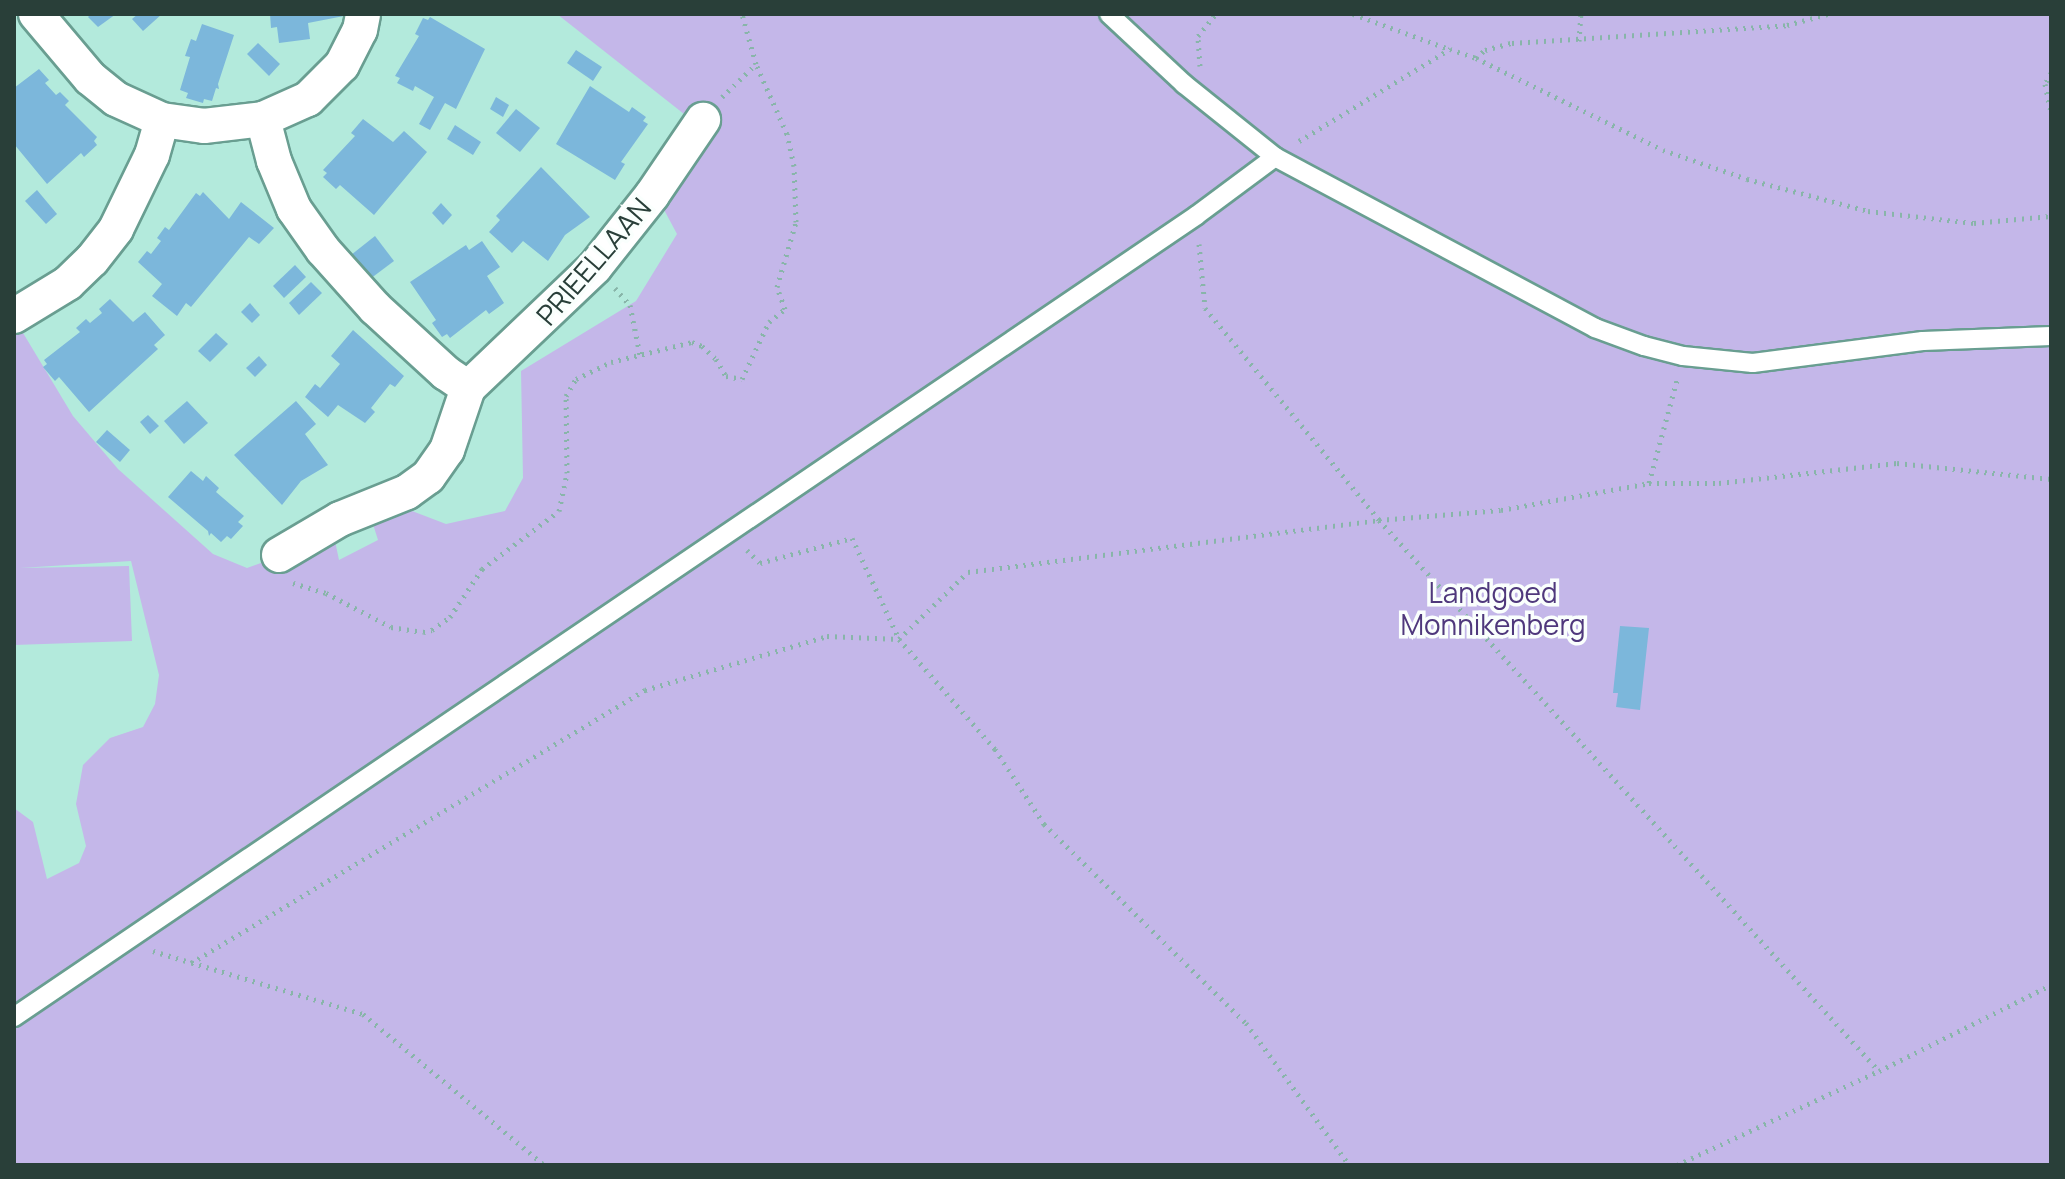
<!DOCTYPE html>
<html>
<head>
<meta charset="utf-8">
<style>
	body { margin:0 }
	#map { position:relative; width:2065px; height:1179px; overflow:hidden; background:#b3eadc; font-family:Manrope,sans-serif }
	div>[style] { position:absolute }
	.green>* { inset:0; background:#c4b7e9 }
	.building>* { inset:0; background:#7cb7db }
	.path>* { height:5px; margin-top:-2.5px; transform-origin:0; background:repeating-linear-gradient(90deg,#88b5a9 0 2px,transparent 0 8px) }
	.roads { filter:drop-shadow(2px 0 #699e91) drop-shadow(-2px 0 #699e91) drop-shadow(0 2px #699e91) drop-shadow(0 -2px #699e91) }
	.service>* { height:18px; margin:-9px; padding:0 9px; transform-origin:9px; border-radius:9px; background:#fff }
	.minor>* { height:34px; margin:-17px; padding:0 17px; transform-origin:17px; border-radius:17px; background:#fff }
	span { translate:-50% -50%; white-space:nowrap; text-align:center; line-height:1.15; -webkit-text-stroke:7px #fafffd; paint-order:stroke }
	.street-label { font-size:28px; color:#293f39 }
	.park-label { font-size:28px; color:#4f387c }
	.frame { position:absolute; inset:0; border:16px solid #293f39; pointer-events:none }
</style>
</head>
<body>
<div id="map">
	<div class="green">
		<i style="clip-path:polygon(557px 14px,2051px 14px,2051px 1164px,14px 1165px,14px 808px,33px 822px,47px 879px,79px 863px,86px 846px,76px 804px,83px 765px,110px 738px,143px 727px,155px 704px,159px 675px,131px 561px,20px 568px,129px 566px,132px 641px,14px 645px,14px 318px,73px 416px,118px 469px,213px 554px,247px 568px,334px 536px,339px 560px,378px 540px,372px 521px,412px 511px,446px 524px,505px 511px,523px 478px,521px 371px,636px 301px,677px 234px,662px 206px,712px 136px)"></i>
	</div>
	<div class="building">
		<i style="clip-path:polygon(91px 14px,116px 14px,98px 27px,88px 17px)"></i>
		<i style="clip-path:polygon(138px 14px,162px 14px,143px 31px,132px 19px)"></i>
		<i style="clip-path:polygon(270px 14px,344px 14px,344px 16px,308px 23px,310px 39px,279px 43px,277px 27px,271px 28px)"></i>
		<i style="clip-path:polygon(430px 17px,485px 49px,456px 109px,445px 103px,430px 130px,419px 124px,434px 97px,415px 86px,413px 91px,397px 83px,400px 78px,395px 76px,419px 36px,415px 34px,423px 18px,428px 20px)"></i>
		<i style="clip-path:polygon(202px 24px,234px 35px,218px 84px,219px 89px,216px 88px,212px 101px,204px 99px,203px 103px,186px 98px,188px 93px,180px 90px,190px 57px,185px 56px,191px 39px,196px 41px)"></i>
		<i style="clip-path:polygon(258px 43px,280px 64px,269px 76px,247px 54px)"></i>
		<i style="clip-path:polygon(576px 50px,602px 67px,593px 81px,567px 63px)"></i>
		<i style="clip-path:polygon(39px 69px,49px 80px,45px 83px,56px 95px,60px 92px,69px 101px,65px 105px,97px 137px,94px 141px,97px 145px,84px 157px,81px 153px,47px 184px,14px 144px,14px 88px)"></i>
		<i style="clip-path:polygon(590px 86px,629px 112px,632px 107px,646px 117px,643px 121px,648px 124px,621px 162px,625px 164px,615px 180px,556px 144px)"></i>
		<i style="clip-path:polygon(496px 97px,509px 105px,503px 117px,490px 109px)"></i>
		<i style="clip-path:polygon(516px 109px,540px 128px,520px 152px,496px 133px)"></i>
		<i style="clip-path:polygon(363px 119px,393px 142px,404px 131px,427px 152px,374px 215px,340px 185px,336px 189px,323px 177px,327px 173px,323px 170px,355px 136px,351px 133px)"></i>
		<i style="clip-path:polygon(455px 125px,481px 142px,473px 155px,447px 139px)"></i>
		<i style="clip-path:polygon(541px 167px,590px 217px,565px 235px,548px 261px,523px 241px,512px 253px,489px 232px,500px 220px,496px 216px)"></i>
		<i style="clip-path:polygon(37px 190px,57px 214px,46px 224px,25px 201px)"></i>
		<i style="clip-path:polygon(203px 192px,229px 219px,241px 202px,274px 228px,259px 244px,249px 237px,191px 307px,186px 303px,177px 316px,152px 296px,162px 284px,138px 262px,147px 251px,151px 254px,161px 241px,157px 238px,165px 227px,169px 230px,196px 193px,200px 196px)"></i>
		<i style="clip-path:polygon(441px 203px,452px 215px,443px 225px,432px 213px)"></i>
		<i style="clip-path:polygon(375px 236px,394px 261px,370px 279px,351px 255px)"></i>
		<i style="clip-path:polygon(482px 241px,500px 267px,487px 276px,504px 303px,489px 314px,486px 310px,450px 338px,447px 334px,442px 337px,432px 323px,436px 320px,410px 282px,466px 245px,469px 250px)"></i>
		<i style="clip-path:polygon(295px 265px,306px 277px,284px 298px,273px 286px)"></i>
		<i style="clip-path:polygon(311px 282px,322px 293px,299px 315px,289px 303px)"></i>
		<i style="clip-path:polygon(110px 299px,133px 322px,145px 312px,165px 335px,154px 345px,158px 349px,89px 412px,59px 377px,55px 381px,43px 367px,47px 364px,44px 360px,80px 332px,76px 328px,86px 319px,90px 323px,102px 313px,99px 309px)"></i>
		<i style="clip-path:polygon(250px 303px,260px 315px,252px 323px,241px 312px)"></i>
		<i style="clip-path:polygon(353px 330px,404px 376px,395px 387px,390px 384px,371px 408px,375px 412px,365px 423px,338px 405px,328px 417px,305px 397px,315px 384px,320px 388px,340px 364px,331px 356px)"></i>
		<i style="clip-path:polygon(216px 333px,228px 344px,210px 362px,198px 351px)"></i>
		<i style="clip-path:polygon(259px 356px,267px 365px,255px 377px,246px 368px)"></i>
		<i style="clip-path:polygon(187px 401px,208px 423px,184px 444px,164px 421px)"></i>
		<i style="clip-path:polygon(296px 401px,316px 424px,305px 434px,328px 465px,301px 481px,282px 505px,234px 455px)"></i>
		<i style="clip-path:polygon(148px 415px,159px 426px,150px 434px,140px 422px)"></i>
		<i style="clip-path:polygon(107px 430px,130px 450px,120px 462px,96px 442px)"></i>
		<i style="clip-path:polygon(191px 471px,203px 481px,206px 476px,219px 488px,216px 492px,244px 516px,238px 522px,243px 526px,231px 539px,227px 536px,221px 542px,211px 533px,209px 536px,208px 531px,168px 497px)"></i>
		<i style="clip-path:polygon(1620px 626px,1649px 628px,1640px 710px,1616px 707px,1618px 693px,1613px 693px)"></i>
	</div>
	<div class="path">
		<i style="left:1353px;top:14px;width:102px;rotate:20deg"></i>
		<i style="left:1579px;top:41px;width:27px;rotate:-86deg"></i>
		<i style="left:1476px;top:58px;width:12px;rotate:-42deg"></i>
		<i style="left:1485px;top:50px;width:28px;rotate:-15deg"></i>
		<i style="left:1512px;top:43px;width:276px;rotate:-3.7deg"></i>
		<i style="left:1787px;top:25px;width:42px;rotate:-15deg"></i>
		<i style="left:1200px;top:66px;width:30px;rotate:-94deg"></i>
		<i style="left:1198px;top:36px;width:28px;rotate:-51deg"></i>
		<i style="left:2051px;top:73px;width:13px;rotate:119deg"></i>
		<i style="left:2045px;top:84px;width:30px;rotate:78deg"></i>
		<i style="left:722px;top:97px;width:47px;rotate:-44.1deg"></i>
		<i style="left:1299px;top:141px;width:177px;rotate:-31.4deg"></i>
		<i style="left:1450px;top:49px;width:28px;rotate:19deg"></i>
		<i style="left:1476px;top:58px;width:208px;rotate:26.2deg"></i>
		<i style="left:1663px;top:150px;width:89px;rotate:19deg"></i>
		<i style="left:1747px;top:179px;width:125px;rotate:14.8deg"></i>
		<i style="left:1868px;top:211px;width:107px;rotate:6.5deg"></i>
		<i style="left:1974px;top:223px;width:77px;rotate:-5.2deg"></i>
		<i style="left:1199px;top:244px;width:64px;rotate:84.6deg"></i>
		<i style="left:1205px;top:308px;width:274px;rotate:50.6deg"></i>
		<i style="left:1379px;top:520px;width:744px;rotate:47.78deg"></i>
		<i style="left:615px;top:288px;width:23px;rotate:49deg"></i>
		<i style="left:630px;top:305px;width:51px;rotate:78.7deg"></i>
		<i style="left:1649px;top:483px;width:107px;rotate:-74.8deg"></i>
		<i style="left:747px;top:550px;width:18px;rotate:45deg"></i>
		<i style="left:760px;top:563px;width:95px;rotate:-15.2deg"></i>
		<i style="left:852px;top:538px;width:111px;rotate:65deg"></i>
		<i style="left:899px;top:639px;width:146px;rotate:48.9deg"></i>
		<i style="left:995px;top:749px;width:90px;rotate:56.8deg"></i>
		<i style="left:1044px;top:824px;width:284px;rotate:44.6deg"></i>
		<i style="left:1246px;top:1023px;width:175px;rotate:54deg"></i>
		<i style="left:293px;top:583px;width:34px;rotate:17deg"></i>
		<i style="left:326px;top:593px;width:73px;rotate:27.6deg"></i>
		<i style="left:391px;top:627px;width:32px;rotate:9deg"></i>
		<i style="left:423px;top:632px;width:9px;rotate:-13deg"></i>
		<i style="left:432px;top:630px;width:22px;rotate:-36deg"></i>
		<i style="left:450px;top:617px;width:58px;rotate:-56.3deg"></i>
		<i style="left:482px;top:569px;width:96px;rotate:-37deg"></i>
		<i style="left:559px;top:511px;width:39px;rotate:-78deg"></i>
		<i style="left:567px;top:473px;width:77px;rotate:-90.7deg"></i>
		<i style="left:566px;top:396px;width:20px;rotate:-60deg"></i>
		<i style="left:576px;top:379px;width:39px;rotate:-26deg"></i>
		<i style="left:611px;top:362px;width:83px;rotate:-13.9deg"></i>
		<i style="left:692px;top:342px;width:11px;rotate:22deg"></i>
		<i style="left:702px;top:346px;width:19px;rotate:43deg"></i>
		<i style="left:716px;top:359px;width:20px;rotate:60deg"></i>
		<i style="left:726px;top:376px;width:16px;rotate:11deg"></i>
		<i style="left:742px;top:379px;width:63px;rotate:-64.7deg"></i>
		<i style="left:769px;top:322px;width:21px;rotate:-39deg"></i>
		<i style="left:785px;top:309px;width:23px;rotate:-110deg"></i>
		<i style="left:777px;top:287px;width:68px;rotate:-73.7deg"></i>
		<i style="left:796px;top:222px;width:56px;rotate:-92deg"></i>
		<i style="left:794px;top:166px;width:33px;rotate:-102deg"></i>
		<i style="left:787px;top:134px;width:77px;rotate:-113.9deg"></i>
		<i style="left:756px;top:64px;width:52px;rotate:-105.6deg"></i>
		<i style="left:153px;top:951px;width:219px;rotate:16.7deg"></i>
		<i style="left:363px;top:1014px;width:236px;rotate:39.8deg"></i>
		<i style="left:191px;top:963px;width:530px;rotate:-31.02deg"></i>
		<i style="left:645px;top:690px;width:190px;rotate:-16.5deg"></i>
		<i style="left:827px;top:636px;width:72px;rotate:2.4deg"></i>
		<i style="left:899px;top:639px;width:96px;rotate:-44.2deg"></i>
		<i style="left:968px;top:572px;width:414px;rotate:-7.2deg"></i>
		<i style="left:1379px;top:520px;width:122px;rotate:-4.7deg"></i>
		<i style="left:1501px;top:510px;width:150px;rotate:-10.3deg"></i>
		<i style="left:1649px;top:483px;width:70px"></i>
		<i style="left:1719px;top:483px;width:179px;rotate:-6.4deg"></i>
		<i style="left:1897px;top:463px;width:155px;rotate:5.9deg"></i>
		<i style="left:1677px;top:1165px;width:223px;rotate:-25deg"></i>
		<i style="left:1879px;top:1071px;width:192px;rotate:-26.6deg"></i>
	</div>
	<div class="roads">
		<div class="service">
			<i style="left:1109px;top:14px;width:103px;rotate:43deg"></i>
			<i style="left:1184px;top:84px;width:117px;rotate:38.7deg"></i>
			<i style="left:1275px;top:157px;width:363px;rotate:28.1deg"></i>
			<i style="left:1595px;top:328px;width:52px;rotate:20.2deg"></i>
			<i style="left:1644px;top:346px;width:40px;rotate:14.4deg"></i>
			<i style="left:1683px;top:356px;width:70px;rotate:5.7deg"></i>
			<i style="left:1753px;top:363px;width:171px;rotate:-7.4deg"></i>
			<i style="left:1923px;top:341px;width:128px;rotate:-2.2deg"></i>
			<i style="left:14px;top:1017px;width:1429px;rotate:-34.13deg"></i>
			<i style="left:1197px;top:215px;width:97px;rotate:-36.6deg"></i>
		</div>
		<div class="minor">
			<i style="left:36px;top:14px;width:84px;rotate:49.8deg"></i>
			<i style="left:90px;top:78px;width:33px;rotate:39deg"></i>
			<i style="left:116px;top:99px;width:51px;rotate:24.5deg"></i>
			<i style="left:162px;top:120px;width:42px;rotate:8.1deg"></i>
			<i style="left:204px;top:126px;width:59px;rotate:-6.8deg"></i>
			<i style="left:263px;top:119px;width:49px;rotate:-24deg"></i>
			<i style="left:308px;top:99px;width:48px;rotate:-45deg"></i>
			<i style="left:342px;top:65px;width:39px;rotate:-63deg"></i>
			<i style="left:360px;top:30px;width:16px;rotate:-79deg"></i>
			<i style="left:263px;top:119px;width:43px;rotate:75.3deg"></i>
			<i style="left:274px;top:161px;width:52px;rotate:67.4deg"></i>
			<i style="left:294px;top:209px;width:50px;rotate:54.7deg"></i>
			<i style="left:323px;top:250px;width:78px;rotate:48.1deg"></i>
			<i style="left:375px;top:308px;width:96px;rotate:42.5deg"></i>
			<i style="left:446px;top:373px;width:27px;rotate:34deg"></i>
			<i style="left:14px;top:316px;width:63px;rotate:-31.4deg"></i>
			<i style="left:68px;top:283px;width:33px;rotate:-44deg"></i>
			<i style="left:92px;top:260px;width:39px;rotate:-52deg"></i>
			<i style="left:116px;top:229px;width:82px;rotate:-64.1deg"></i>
			<i style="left:152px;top:155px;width:36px;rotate:-74deg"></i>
			<i style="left:279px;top:555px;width:71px;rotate:-30.5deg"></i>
			<i style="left:340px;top:519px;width:72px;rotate:-21.9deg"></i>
			<i style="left:407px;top:492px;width:26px;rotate:-36deg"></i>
			<i style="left:428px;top:477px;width:33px;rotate:-55deg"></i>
			<i style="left:447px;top:450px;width:65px;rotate:-71.3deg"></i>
			<i style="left:468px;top:388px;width:175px;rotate:-43.6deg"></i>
			<i style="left:595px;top:267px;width:92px;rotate:-51.6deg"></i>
			<i style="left:652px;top:195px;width:91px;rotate:-55.8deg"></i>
		</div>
	</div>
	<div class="street-label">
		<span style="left:593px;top:261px;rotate:-49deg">PRIEELLAAN</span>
	</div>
	<div class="park-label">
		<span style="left:1493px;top:608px">Landgoed<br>Monnikenberg</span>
	</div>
	<div class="frame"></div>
</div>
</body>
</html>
